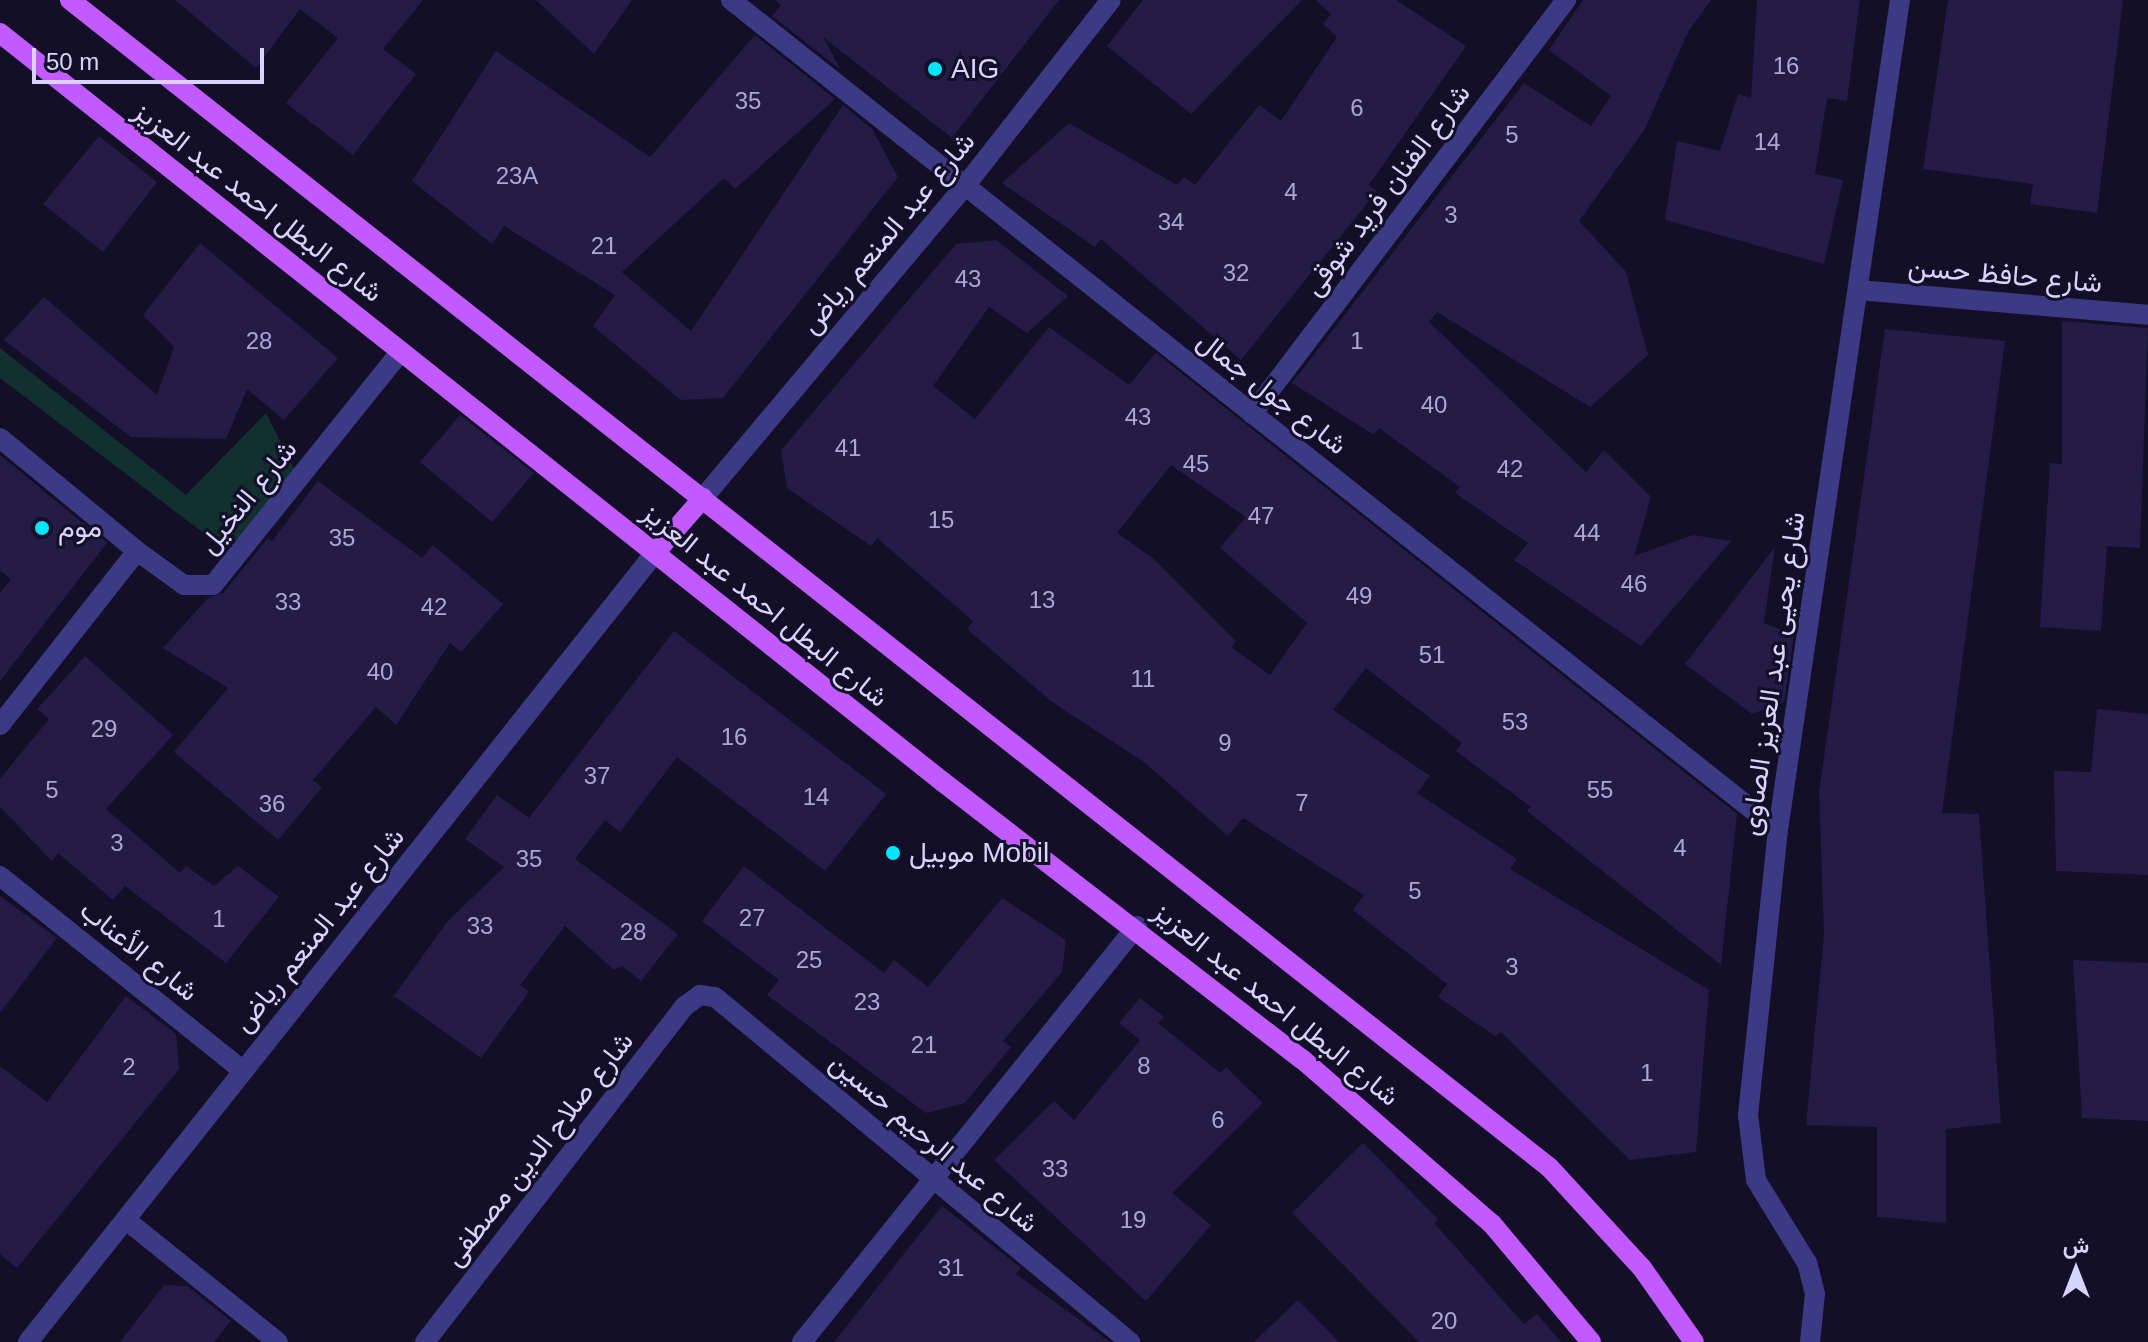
<!DOCTYPE html>
<html>
<head>
<meta charset="utf-8">
<style>
	body { margin:0 }
	#map { position:relative; width:2148px; height:1342px; overflow:hidden; background:#130f26; font-family:Helvetica,Vazirmatn,sans-serif }
	div>[style] { position:absolute }
	.green>* { inset:0; background:#12302f }
	.building>* { inset:0; background:#241b47 }
	.minor>* { height:20px; margin:-10px; padding:0 10px; transform-origin:10px; border-radius:10px; background:#3d3a85 }
	.major>* { height:20px; margin:-10px; padding:0 10px; transform-origin:10px; border-radius:10px; background:#c25bff }
	.dots>* { width:22px; height:22px; translate:-50% -50%; box-sizing:border-box; border:4px solid #130f26; border-radius:50% }
	span { translate:-50% -50%; white-space:nowrap; text-align:center; line-height:1.15; -webkit-text-stroke:6px #130f26; paint-order:stroke }
	.number-label { font-size:24px; color:#aca6d1 }
	.number-label span { -webkit-text-stroke-width:0 }
	.poi-label { font-size:28px; color:#d9d4ff }
	.left { translate:0 -50%; text-align:left }
	.street-label { font-size:28px; color:#d9d4ff }
	.north { position:absolute; left:2036px; top:1230px; width:80px; height:80px; -webkit-text-stroke:6px #130f26; paint-order:stroke; rotate:0deg; font-size:22px; font-weight:700; line-height:32px; text-align:center; color:#d9d4ff }
	.north::after { content:''; display:block; margin:auto; width:28px; height:36px; background:#d9d4ff; clip-path:polygon(50% 0,100% 100%,50% 72%,0 100%) }
	.scale { position:absolute; left:32px; top:48px; width:232px; height:36px; box-sizing:border-box; border:4px solid #d9d4ff; border-top:0; padding-left:10px; font-size:24px; line-height:28px; white-space:nowrap; color:#d9d4ff; -webkit-text-stroke:6px #130f26; paint-order:stroke }
</style>
</head>
<body>
<div id="map">
	<div class="green">
		<i style="clip-path:polygon(0 348px,186px 495px,266px 413px,295px 471px,245px 534px,229px 544px,214px 541px,0 378px)"></i>
	</div>
	<div class="building">
		<i style="clip-path:polygon(175px 0,423px 0,383px 49px,416px 74px,353px 155px,286px 103px,338px 38px,300px 9px,256px 68px)"></i>
		<i style="clip-path:polygon(536px 0,632px 0,594px 54px)"></i>
		<i style="clip-path:polygon(775px 0,1059px 0,952px 138px,823px 37px,841px 70px,772px 16px,781px 5px)"></i>
		<i style="clip-path:polygon(1143px 0,1302px 0,1191px 114px,1107px 46px)"></i>
		<i style="clip-path:polygon(1316px 0,1396px 0,1466px 46px,1369px 185px,1377px 191px,1241px 360px,1101px 239px,1095px 247px,1002px 183px,1069px 123px,1177px 185px,1184px 177px,1195px 185px,1259px 105px,1281px 121px,1337px 37px,1323px 24px,1331px 14px)"></i>
		<i style="clip-path:polygon(1583px 0,1711px 0,1688px 32px,1645px 129px,1579px 221px,1626px 272px,1648px 355px,1590px 407px,1437px 312px,1429px 322px,1586px 472px,1604px 450px,1651px 497px,1634px 556px,1693px 535px,1731px 541px,1641px 646px,1514px 560px,1528px 543px,1455px 493px,1460px 487px,1379px 428px,1374px 435px,1292px 383px,1524px 83px,1591px 126px,1611px 96px,1549px 50px)"></i>
		<i style="clip-path:polygon(1757px 0,1860px 0,1847px 101px,1827px 98px,1815px 174px,1843px 180px,1824px 264px,1665px 220px,1677px 141px,1720px 151px,1738px 94px,1751px 98px)"></i>
		<i style="clip-path:polygon(1948px 0,2123px 0,2097px 213px,2030px 204px,2033px 184px,1923px 169px)"></i>
		<i style="clip-path:polygon(755px 35px,835px 99px,735px 189px,724px 178px,622px 272px,691px 331px,843px 105px,872px 129px,898px 177px,723px 398px,681px 400px,593px 326px,615px 295px,504px 226px,492px 244px,412px 181px,496px 51px,650px 157px)"></i>
		<i style="clip-path:polygon(99px 136px,157px 182px,103px 252px,43px 204px)"></i>
		<i style="clip-path:polygon(evenodd,996px 240px,1068px 296px,1027px 333px,989px 307px,933px 386px,975px 419px,1049px 327px,1129px 385px,1156px 353px,1737px 814px,1721px 965px,1527px 811px,1531px 807px,1456px 751px,1462px 743px,1366px 668px,1333px 710px,1430px 776px,1417px 793px,1517px 859px,1510px 869px,1709px 990px,1696px 1152px,1630px 1160px,1501px 1032px,1495px 1036px,1438px 997px,1447px 984px,1353px 910px,1364px 895px,1243px 818px,1228px 836px,1144px 762px,1052px 702px,967px 629px,973px 621px,877px 538px,871px 546px,787px 488px,781px 450px,956px 244px,996px 240px,1171px 465px,1246px 517px,1220px 548px,1307px 623px,1270px 675px,1231px 647px,1236px 641px,1154px 559px,1117px 533px,1171px 465px)"></i>
		<i style="clip-path:polygon(200px 243px,338px 358px,284px 420px,247px 389px,226px 439px,131px 437px,4px 340px,44px 297px,157px 395px,174px 347px,143px 315px)"></i>
		<i style="clip-path:polygon(2062px 321px,2148px 328px,2140px 548px,2107px 546px,2101px 631px,2040px 627px,2050px 463px,2062px 464px)"></i>
		<i style="clip-path:polygon(1885px 329px,2005px 341px,1942px 813px,1979px 814px,2001px 1123px,1946px 1129px,1946px 1223px,1877px 1217px,1877px 1127px,1806px 1125px,1824px 934px,1819px 792px)"></i>
		<i style="clip-path:polygon(460px 415px,534px 473px,492px 522px,420px 462px)"></i>
		<i style="clip-path:polygon(0 455px,107px 543px,0 681px,0 593px,11px 579px,0 571px)"></i>
		<i style="clip-path:polygon(318px 481px,422px 558px,433px 545px,503px 604px,461px 652px,450px 643px,396px 725px,376px 707px,313px 780px,322px 787px,278px 840px,174px 752px,228px 688px,163px 648px,208px 598px,223px 593px,268px 538px,272px 541px)"></i>
		<i style="clip-path:polygon(1775px 547px,1764px 623px,1794px 635px,1784px 702px,1752px 714px,1685px 664px)"></i>
		<i style="clip-path:polygon(674px 631px,886px 794px,825px 871px,677px 757px,620px 832px,605px 820px,575px 859px,678px 934px,641px 981px,622px 966px,614px 970px,565px 926px,520px 985px,529px 992px,481px 1058px,394px 996px,447px 922px,504px 867px,465px 839px,497px 795px,529px 818px)"></i>
		<i style="clip-path:polygon(85px 656px,173px 735px,106px 809px,180px 873px,186px 866px,214px 886px,238px 866px,279px 897px,226px 963px,125px 886px,113px 900px,58px 853px,52px 861px,0 807px,0 779px,49px 719px,37px 709px)"></i>
		<i style="clip-path:polygon(2097px 709px,2148px 714px,2148px 875px,2056px 871px,2054px 771px,2091px 772px)"></i>
		<i style="clip-path:polygon(744px 866px,884px 973px,894px 960px,928px 987px,1002px 898px,1066px 940px,1062px 972px,1003px 1041px,1011px 1047px,965px 1103px,926px 1113px,767px 995px,779px 980px,702px 921px)"></i>
		<i style="clip-path:polygon(0 896px,57px 938px,0 1013px)"></i>
		<i style="clip-path:polygon(2073px 960px,2148px 963px,2148px 1121px,2082px 1118px)"></i>
		<i style="clip-path:polygon(126px 996px,176px 1034px,179px 1069px,17px 1268px,0 1254px,0 1066px,47px 1102px)"></i>
		<i style="clip-path:polygon(1140px 998px,1164px 1017px,1158px 1023px,1220px 1073px,1226px 1067px,1263px 1103px,1172px 1193px,1211px 1225px,1146px 1301px,994px 1160px,1054px 1101px,1074px 1120px,1140px 1040px,1119px 1023px)"></i>
		<i style="clip-path:polygon(1363px 1143px,1438px 1219px,1434px 1223px,1524px 1324px,1537px 1314px,1561px 1342px,1419px 1342px,1292px 1213px)"></i>
		<i style="clip-path:polygon(942px 1206px,1021px 1268px,1016px 1274px,1110px 1342px,834px 1342px)"></i>
		<i style="clip-path:polygon(164px 1285px,187px 1286px,231px 1321px,214px 1342px,120px 1342px)"></i>
		<i style="clip-path:polygon(1298px 1300px,1339px 1342px,1254px 1342px)"></i>
	</div>
	<div class="minor">
		<i style="left:731px;top:0;width:1336px;rotate:38.41deg"></i>
		<i style="left:1858px;top:290px;width:291px;rotate:4.9deg"></i>
		<i style="left:1252px;top:414px;width:520px;rotate:-52.82deg"></i>
		<i style="left:0;top:438px;width:178px;rotate:39.5deg"></i>
		<i style="left:703px;top:498px;width:407px;rotate:-50deg"></i>
		<i style="left:965px;top:186px;width:236px;rotate:-51.9deg"></i>
		<i style="left:0;top:725px;width:221px;rotate:-51.8deg"></i>
		<i style="left:137px;top:551px;width:58px;rotate:35.9deg"></i>
		<i style="left:184px;top:585px;width:29px"></i>
		<i style="left:213px;top:585px;width:300px;rotate:-51.2deg"></i>
		<i style="left:0;top:876px;width:312px;rotate:38.7deg"></i>
		<i style="left:126px;top:1220px;width:195px;rotate:38.8deg"></i>
		<i style="left:28px;top:1342px;width:1008px;rotate:-51.53deg"></i>
		<i style="left:425px;top:1342px;width:425px;rotate:-52.3deg"></i>
		<i style="left:685px;top:1006px;width:19px;rotate:-36deg"></i>
		<i style="left:700px;top:995px;width:15px;rotate:8deg"></i>
		<i style="left:715px;top:997px;width:540px;rotate:39.74deg"></i>
		<i style="left:802px;top:1342px;width:534px;rotate:-51.16deg"></i>
		<i style="left:1810px;top:1342px;width:48px;rotate:-84.1deg"></i>
		<i style="left:1815px;top:1294px;width:32px;rotate:-104deg"></i>
		<i style="left:1807px;top:1263px;width:97px;rotate:-121.6deg"></i>
		<i style="left:1756px;top:1180px;width:65px;rotate:-97deg"></i>
		<i style="left:1748px;top:1115px;width:287px;rotate:-84deg"></i>
		<i style="left:1778px;top:830px;width:839px;rotate:-81.64deg"></i>
	</div>
	<div class="major">
		<i style="left:70px;top:0;width:1884px;rotate:38.28deg"></i>
		<i style="left:1549px;top:1167px;width:137px;rotate:47.4deg"></i>
		<i style="left:1642px;top:1268px;width:90px;rotate:54.9deg"></i>
		<i style="left:0;top:33px;width:1204px;rotate:38.46deg"></i>
		<i style="left:943px;top:782px;width:453px;rotate:37.7deg"></i>
		<i style="left:1302px;top:1059px;width:252px;rotate:41deg"></i>
		<i style="left:1492px;top:1224px;width:154px;rotate:50deg"></i>
		<i style="left:655px;top:553px;width:73px;rotate:-48.9deg"></i>
	</div>
	<div class="dots">
		<i style="left:935px;top:69px;background:#00e5ff"></i>
		<i style="left:42px;top:528px;background:#00e5ff"></i>
		<i style="left:893px;top:853px;background:#00e5ff"></i>
	</div>
	<div class="number-label">
		<span style="left:1786px;top:66px">16</span>
		<span style="left:748px;top:101px">35</span>
		<span style="left:1357px;top:108px">6</span>
		<span style="left:1512px;top:135px">5</span>
		<span style="left:1767px;top:142px">14</span>
		<span style="left:517px;top:176px">23A</span>
		<span style="left:1291px;top:192px">4</span>
		<span style="left:1451px;top:215px">3</span>
		<span style="left:1171px;top:222px">34</span>
		<span style="left:604px;top:246px">21</span>
		<span style="left:1236px;top:273px">32</span>
		<span style="left:968px;top:279px">43</span>
		<span style="left:259px;top:341px">28</span>
		<span style="left:1357px;top:341px">1</span>
		<span style="left:1434px;top:405px">40</span>
		<span style="left:1138px;top:417px">43</span>
		<span style="left:848px;top:448px">41</span>
		<span style="left:1196px;top:464px">45</span>
		<span style="left:1510px;top:469px">42</span>
		<span style="left:1261px;top:516px">47</span>
		<span style="left:941px;top:520px">15</span>
		<span style="left:1587px;top:533px">44</span>
		<span style="left:342px;top:538px">35</span>
		<span style="left:1634px;top:584px">46</span>
		<span style="left:1359px;top:596px">49</span>
		<span style="left:1042px;top:600px">13</span>
		<span style="left:288px;top:602px">33</span>
		<span style="left:434px;top:607px">42</span>
		<span style="left:1432px;top:655px">51</span>
		<span style="left:380px;top:672px">40</span>
		<span style="left:1143px;top:679px">11</span>
		<span style="left:1515px;top:722px">53</span>
		<span style="left:104px;top:729px">29</span>
		<span style="left:734px;top:737px">16</span>
		<span style="left:1225px;top:743px">9</span>
		<span style="left:597px;top:776px">37</span>
		<span style="left:52px;top:790px">5</span>
		<span style="left:1600px;top:790px">55</span>
		<span style="left:816px;top:797px">14</span>
		<span style="left:1302px;top:803px">7</span>
		<span style="left:272px;top:804px">36</span>
		<span style="left:117px;top:843px">3</span>
		<span style="left:1680px;top:848px">4</span>
		<span style="left:529px;top:859px">35</span>
		<span style="left:1415px;top:891px">5</span>
		<span style="left:752px;top:918px">27</span>
		<span style="left:219px;top:919px">1</span>
		<span style="left:480px;top:926px">33</span>
		<span style="left:633px;top:932px">28</span>
		<span style="left:809px;top:960px">25</span>
		<span style="left:1512px;top:967px">3</span>
		<span style="left:867px;top:1002px">23</span>
		<span style="left:924px;top:1045px">21</span>
		<span style="left:1144px;top:1066px">8</span>
		<span style="left:129px;top:1067px">2</span>
		<span style="left:1647px;top:1073px">1</span>
		<span style="left:1218px;top:1120px">6</span>
		<span style="left:1055px;top:1169px">33</span>
		<span style="left:1133px;top:1220px">19</span>
		<span style="left:951px;top:1268px">31</span>
		<span style="left:1444px;top:1321px">20</span>
	</div>
	<div class="poi-label">
		<span class="left" style="left:951px;top:69px">AIG</span>
		<span class="left" style="left:58px;top:528px">موم</span>
		<span class="left" style="left:909px;top:853px">موبيل Mobil</span>
	</div>
	<div class="street-label">
		<span style="left:1387px;top:190px;rotate:-53deg">شارع الفنان فريد شوقى</span>
		<span style="left:258px;top:202px;rotate:38deg">شارع البطل احمد عبد العزيز</span>
		<span style="left:888px;top:233px;rotate:-50deg">شارع عبد المنعم رياض</span>
		<span style="left:2005px;top:275px;rotate:5deg">شارع حافظ حسن</span>
		<span style="left:1272px;top:393px;rotate:38deg">شارع جول جمال</span>
		<span style="left:248px;top:497px;rotate:-51deg">شارع النخيل</span>
		<span style="left:765px;top:605px;rotate:39deg">شارع البطل احمد عبد العزيز</span>
		<span style="left:1773px;top:674px;rotate:-82deg">شارع يحيى عبد العزيز الصاوى</span>
		<span style="left:319px;top:930px;rotate:-51deg">شارع عبد المنعم رياض</span>
		<span style="left:139px;top:951px;rotate:39deg">شارع الأعناب</span>
		<span style="left:1276px;top:1004px;rotate:39deg">شارع البطل احمد عبد العزيز</span>
		<span style="left:934px;top:1143px;rotate:40deg">شارع عبد الرحيم حسين</span>
		<span style="left:539px;top:1149px;rotate:-52deg">شارع صلاح الدين مصطفى</span>
	</div>
	<div class="north">ش</div>
	<div class="scale">50 m</div>
</div>
</body>
</html>
